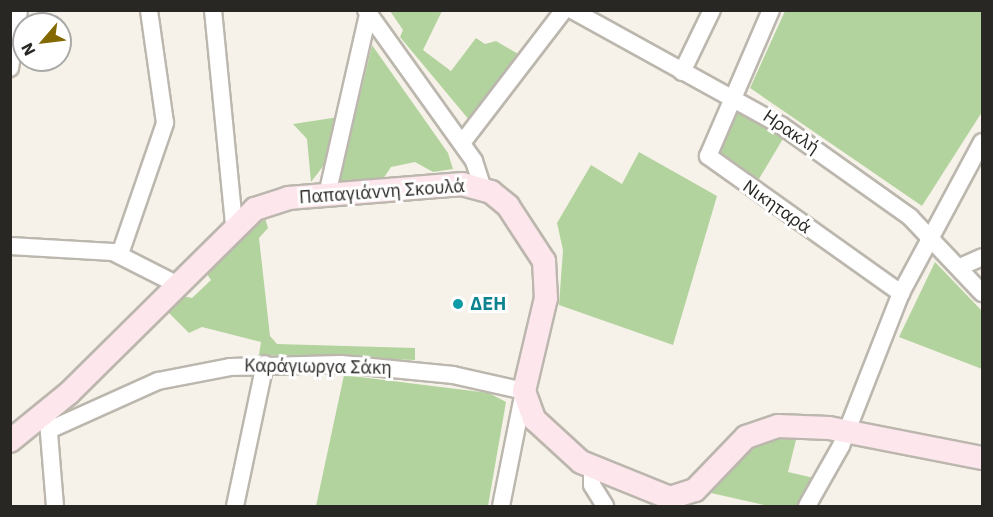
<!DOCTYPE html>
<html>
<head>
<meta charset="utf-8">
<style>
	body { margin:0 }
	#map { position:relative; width:993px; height:517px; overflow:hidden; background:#f7f2e9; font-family:"IBM Plex Sans",sans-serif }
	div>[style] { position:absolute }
	.green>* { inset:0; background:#b3d39e }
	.roads { filter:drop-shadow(2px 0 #bcb7ae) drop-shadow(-2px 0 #bcb7ae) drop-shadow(0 2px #bcb7ae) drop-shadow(0 -2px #bcb7ae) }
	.street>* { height:16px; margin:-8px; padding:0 8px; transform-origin:8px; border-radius:8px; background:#fff }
	.secondary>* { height:22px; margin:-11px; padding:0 11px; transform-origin:11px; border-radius:11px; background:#fde6ec }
	.dots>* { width:16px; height:16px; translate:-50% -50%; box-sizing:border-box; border:3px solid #fff; border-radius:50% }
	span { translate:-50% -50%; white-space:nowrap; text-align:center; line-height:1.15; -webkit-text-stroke:6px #fff; paint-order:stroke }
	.street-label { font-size:18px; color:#292724 }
	.culture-label { font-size:18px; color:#0d838f; font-weight:700 }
	.left { translate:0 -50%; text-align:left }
	.frame { position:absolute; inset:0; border:12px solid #292724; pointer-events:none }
	.north { position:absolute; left:12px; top:12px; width:60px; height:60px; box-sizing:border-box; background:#fff; border:2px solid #a9a9a7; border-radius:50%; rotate:242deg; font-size:16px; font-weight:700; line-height:24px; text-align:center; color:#292724 }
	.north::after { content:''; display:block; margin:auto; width:21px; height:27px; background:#846902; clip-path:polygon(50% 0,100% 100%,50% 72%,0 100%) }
</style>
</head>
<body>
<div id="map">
	<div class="green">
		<i style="clip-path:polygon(390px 11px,442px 11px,423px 50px,451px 71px,476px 38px,485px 44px,496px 41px,520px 55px,470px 121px,400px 37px,403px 30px)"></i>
		<i style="clip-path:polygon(785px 11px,982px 11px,982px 112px,922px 206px,750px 88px)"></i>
		<i style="clip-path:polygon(372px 45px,448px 153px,453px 169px,433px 172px,415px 162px,391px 167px,383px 179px,339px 184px)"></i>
		<i style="clip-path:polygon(737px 108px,784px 137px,756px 184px,715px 151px)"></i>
		<i style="clip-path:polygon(339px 117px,331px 156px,311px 182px,307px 139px,293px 124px)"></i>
		<i style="clip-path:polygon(639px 152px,717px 196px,673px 345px,559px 305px,563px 250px,557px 223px,591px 165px,622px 184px)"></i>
		<i style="clip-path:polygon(265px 218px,268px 228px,259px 238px,270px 336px,277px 344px,415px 348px,415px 360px,259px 355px,261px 342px,202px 327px,189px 333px,166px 310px,178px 295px,192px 298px,211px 280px,204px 270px)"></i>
		<i style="clip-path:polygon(935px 262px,982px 311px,982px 369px,899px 337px)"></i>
		<i style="clip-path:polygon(344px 375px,489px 393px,506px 402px,488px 506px,316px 506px)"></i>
		<i style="clip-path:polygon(771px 435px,797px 436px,788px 472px,814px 478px,797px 506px,769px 506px,711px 493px,739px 455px)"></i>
	</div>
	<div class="roads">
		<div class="street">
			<i style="left:213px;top:10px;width:215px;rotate:84.4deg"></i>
			<i style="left:366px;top:10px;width:186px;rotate:54.4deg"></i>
			<i style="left:474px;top:161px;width:28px;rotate:72deg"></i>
			<i style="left:572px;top:10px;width:240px;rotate:28.9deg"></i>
			<i style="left:782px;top:126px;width:157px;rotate:35.4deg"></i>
			<i style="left:910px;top:217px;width:105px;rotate:46.5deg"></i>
			<i style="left:771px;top:10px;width:159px;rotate:113.3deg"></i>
			<i style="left:708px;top:156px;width:237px;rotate:35.4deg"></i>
			<i style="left:10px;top:68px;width:59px;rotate:-81.2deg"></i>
			<i style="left:682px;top:72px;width:69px;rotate:-64.2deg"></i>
			<i style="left:462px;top:143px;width:168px;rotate:-52.5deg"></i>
			<i style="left:327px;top:195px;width:190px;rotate:-77.2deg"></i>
			<i style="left:10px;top:246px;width:103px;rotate:3.3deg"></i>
			<i style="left:113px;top:252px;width:71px;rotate:26.9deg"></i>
			<i style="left:120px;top:254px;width:139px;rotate:-71deg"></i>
			<i style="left:165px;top:123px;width:114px;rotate:-98.1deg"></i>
			<i style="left:960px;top:267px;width:24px;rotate:-24deg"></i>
			<i style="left:48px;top:421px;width:85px;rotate:85.3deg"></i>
			<i style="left:49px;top:430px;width:120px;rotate:-24.2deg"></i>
			<i style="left:158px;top:381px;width:73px;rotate:-11deg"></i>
			<i style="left:230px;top:367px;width:111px;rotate:-1.5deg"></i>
			<i style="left:341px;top:364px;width:113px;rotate:5.6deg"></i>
			<i style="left:453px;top:375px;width:73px;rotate:12.7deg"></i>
			<i style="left:524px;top:391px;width:117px;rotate:101.3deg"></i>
			<i style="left:592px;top:467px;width:18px;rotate:90deg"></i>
			<i style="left:592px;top:485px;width:25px;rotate:58deg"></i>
			<i style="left:235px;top:506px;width:145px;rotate:-78.1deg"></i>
			<i style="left:807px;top:506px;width:69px;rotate:-60.5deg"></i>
			<i style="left:841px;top:446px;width:164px;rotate:-68.6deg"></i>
			<i style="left:901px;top:293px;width:171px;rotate:-61.8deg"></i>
		</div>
		<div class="secondary">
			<i style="left:10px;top:441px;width:76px;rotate:-39.1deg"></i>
			<i style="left:69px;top:393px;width:262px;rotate:-44.7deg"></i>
			<i style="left:255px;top:209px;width:35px;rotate:-18deg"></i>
			<i style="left:288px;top:198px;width:175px;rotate:-4.6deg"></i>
			<i style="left:462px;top:184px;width:30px;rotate:15deg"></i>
			<i style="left:491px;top:192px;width:22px;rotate:39deg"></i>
			<i style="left:508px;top:206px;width:66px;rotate:56.8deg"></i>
			<i style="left:544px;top:261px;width:37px;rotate:87deg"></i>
			<i style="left:546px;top:298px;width:96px;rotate:103.3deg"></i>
			<i style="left:524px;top:391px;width:30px;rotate:70deg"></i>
			<i style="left:534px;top:419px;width:64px;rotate:42.5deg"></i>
			<i style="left:581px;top:462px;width:96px;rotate:22deg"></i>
			<i style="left:670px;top:498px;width:26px;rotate:-18deg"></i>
			<i style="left:695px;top:490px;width:74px;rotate:-46.1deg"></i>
			<i style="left:746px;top:437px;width:34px;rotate:-19deg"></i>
			<i style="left:778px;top:426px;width:51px;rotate:2.2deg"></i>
			<i style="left:829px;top:428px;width:156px;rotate:11.1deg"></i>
		</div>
	</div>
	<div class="dots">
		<i style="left:458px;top:304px;background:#0f9aa8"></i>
	</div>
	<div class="street-label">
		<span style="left:791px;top:132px;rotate:34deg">Ηρακλή</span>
		<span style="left:382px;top:192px;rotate:-4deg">Παπαγιάννη Σκουλά</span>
		<span style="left:777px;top:207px;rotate:35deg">Νικηταρά</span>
		<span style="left:318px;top:367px;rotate:1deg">Καράγιωργα Σάκη</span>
	</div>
	<div class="culture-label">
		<span class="left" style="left:470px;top:304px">ΔΕΗ</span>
	</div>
	<div class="frame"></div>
	<div class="north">N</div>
</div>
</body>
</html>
